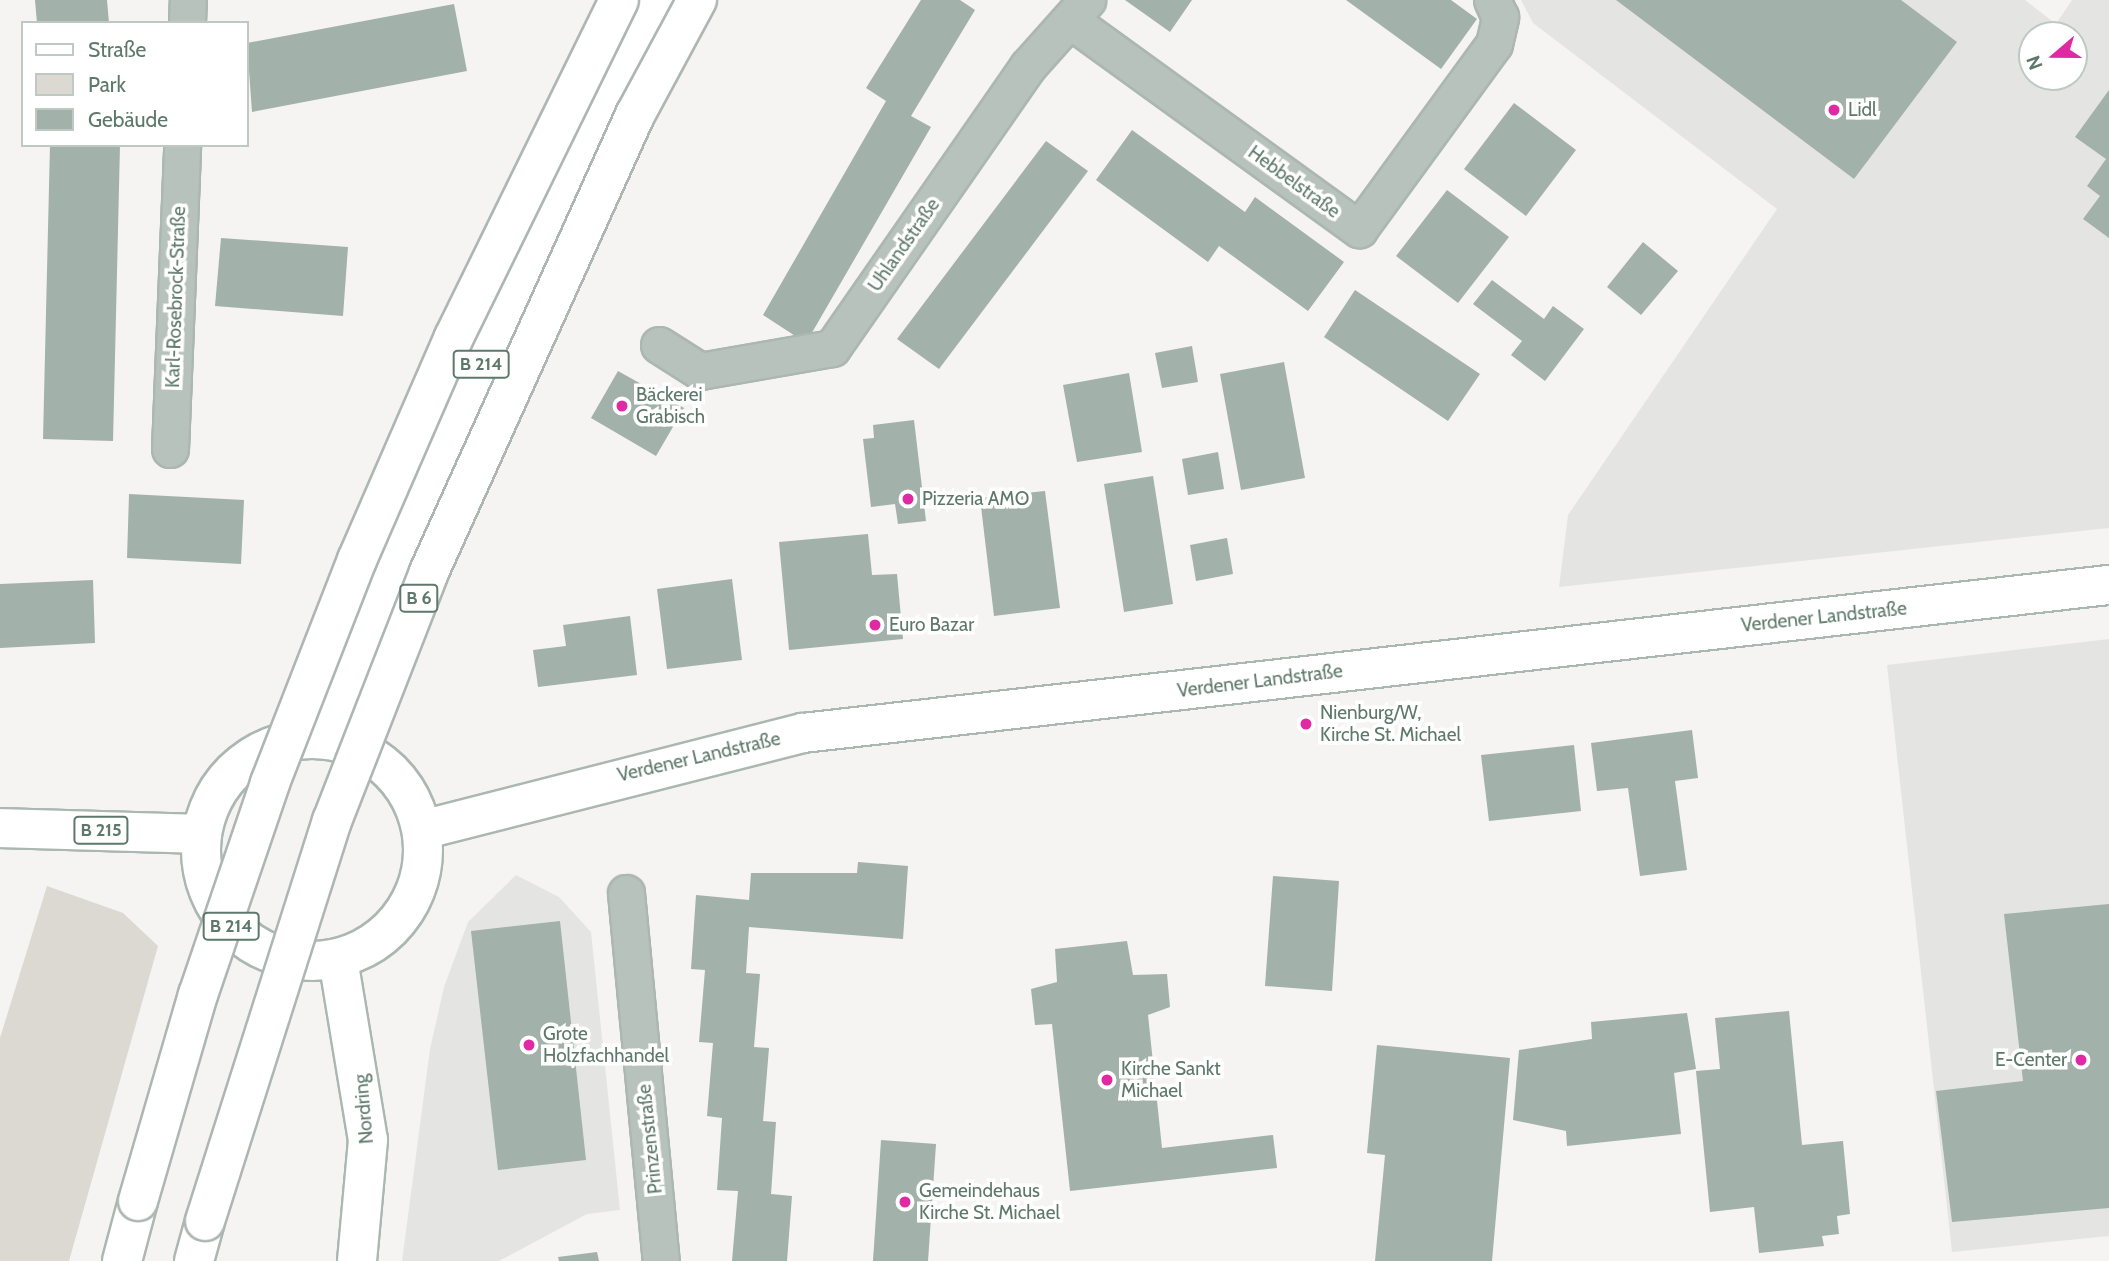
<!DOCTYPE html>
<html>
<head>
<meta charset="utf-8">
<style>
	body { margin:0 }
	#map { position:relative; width:2109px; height:1261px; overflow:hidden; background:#f6f3f3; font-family:Cabin,sans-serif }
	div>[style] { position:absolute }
	.built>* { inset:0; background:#e4e5e3 }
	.green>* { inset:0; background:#dbd9d2 }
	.building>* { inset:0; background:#a2b1a9 }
	.roads { filter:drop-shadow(2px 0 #abb7b1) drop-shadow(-2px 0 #abb7b1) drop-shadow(0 2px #abb7b1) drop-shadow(0 -2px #abb7b1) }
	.street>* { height:35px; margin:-17.5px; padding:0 17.5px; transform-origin:17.5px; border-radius:17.5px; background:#b8c2bd }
	.secondary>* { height:38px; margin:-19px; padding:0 19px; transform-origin:19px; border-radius:19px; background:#fff }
	.primary>* { height:38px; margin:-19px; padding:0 19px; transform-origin:19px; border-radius:19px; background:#fff }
	.primary>.ring { margin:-19px; padding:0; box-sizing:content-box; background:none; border:38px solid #fff; border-radius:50% }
	.highway>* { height:38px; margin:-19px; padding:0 19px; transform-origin:19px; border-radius:19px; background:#fff }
	.bridges { filter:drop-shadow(2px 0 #adb6b2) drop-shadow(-2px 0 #adb6b2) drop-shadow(0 2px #adb6b2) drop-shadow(0 -2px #adb6b2) }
	.highway-bridge>* { height:38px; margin:-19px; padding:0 19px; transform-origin:19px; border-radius:19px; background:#fff }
	.dots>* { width:19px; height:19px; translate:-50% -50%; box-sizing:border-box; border:4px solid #fff; border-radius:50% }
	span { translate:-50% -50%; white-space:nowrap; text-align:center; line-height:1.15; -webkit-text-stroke:7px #fff; paint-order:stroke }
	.shield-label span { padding:2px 5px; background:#fff; border:2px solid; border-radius:5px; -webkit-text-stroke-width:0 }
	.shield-label { font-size:18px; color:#5e786c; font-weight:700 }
	.poi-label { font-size:19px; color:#5e786c }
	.left { translate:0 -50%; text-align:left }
	.right { translate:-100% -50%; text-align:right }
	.street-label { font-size:19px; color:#5e786c }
	.legend { position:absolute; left:21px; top:21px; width:228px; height:126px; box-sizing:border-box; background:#fff; border:2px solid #bfc9c4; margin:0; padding:9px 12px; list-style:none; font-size:21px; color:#5e786c }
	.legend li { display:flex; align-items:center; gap:14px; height:35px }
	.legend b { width:35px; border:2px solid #bfc9c4 }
	.north { position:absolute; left:2018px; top:21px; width:70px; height:70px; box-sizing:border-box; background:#fff; border:2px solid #bfc9c4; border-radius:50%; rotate:250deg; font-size:19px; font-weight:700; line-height:28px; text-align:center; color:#5e786c }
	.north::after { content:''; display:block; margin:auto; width:24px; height:32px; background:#e02aa4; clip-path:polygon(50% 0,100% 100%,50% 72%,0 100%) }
</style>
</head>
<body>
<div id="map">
	<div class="built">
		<i style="clip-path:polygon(evenodd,1521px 0,2025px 0,2056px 24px,2072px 0,2109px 0,2109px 528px,1559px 587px,1568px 515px,1777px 209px,1533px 23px,1521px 0,2032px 35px,2074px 35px,2074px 77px,2032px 77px,2032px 35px)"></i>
		<i style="clip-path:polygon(2109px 639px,2109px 1236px,1952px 1252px,1887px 665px)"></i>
		<i style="clip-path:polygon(516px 875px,559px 897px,591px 932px,620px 1210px,587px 1214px,499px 1261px,402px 1261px,430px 1049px,444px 987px,468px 922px)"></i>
	</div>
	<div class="green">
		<i style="clip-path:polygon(47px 886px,123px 913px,158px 946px,69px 1261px,0 1261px,0 1038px)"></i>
	</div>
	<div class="building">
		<i style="clip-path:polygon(35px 0,107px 0,109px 23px,37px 23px)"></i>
		<i style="clip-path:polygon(921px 0,960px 0,975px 10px,911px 116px,931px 127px,806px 343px,763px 315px,886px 101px,866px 88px)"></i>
		<i style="clip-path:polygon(1125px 0,1192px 0,1170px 32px)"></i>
		<i style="clip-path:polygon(1346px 0,1451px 0,1477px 19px,1441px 69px)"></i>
		<i style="clip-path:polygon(1616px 0,1901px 0,1957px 42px,1854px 179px)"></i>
		<i style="clip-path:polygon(454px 4px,467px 71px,252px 112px,247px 43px)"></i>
		<i style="clip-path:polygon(2109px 90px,2109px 238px,2083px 219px,2100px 196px,2087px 186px,2106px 159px,2075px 137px)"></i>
		<i style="clip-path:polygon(1514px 103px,1576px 150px,1526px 216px,1464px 169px)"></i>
		<i style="clip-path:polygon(1132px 130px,1245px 212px,1255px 197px,1344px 262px,1308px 311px,1219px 246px,1208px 262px,1096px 180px)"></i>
		<i style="clip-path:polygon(1046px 141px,1088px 171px,939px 369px,897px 339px)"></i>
		<i style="clip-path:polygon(50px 145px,120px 145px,113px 441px,43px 439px)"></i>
		<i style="clip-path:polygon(1447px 190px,1509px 237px,1458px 303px,1396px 256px)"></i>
		<i style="clip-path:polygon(221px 238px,348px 247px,343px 316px,215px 306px)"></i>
		<i style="clip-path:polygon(1643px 242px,1678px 271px,1641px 315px,1607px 287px)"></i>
		<i style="clip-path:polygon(1492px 280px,1544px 319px,1553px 306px,1584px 329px,1545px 381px,1511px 355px,1522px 341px,1473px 304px)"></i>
		<i style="clip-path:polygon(1355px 290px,1480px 374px,1448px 421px,1324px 337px)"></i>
		<i style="clip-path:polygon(1192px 346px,1198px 382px,1162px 388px,1155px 353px)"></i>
		<i style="clip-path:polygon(1284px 362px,1305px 478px,1241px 490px,1220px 374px)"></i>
		<i style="clip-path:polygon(618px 371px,684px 408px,656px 456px,591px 418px)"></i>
		<i style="clip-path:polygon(1129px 373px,1142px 452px,1077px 462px,1063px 385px)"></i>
		<i style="clip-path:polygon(914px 420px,926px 521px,898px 524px,895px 504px,871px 507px,863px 439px,874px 438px,873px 425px)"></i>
		<i style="clip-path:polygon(1218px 452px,1224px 489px,1188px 495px,1182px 459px)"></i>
		<i style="clip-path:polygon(1153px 476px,1173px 604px,1124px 612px,1104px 484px)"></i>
		<i style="clip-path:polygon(1045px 491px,1060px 608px,994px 616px,980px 498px)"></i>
		<i style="clip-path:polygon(129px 494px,244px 500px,241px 564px,127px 558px)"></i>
		<i style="clip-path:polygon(868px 534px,872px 575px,897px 574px,903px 639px,789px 650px,779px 542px)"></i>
		<i style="clip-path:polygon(1227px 538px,1233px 574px,1196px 581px,1190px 545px)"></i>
		<i style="clip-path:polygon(732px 579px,742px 660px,667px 669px,657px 589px)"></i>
		<i style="clip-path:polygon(93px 580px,95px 643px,0 648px,0 584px)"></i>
		<i style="clip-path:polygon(630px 616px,637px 675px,538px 687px,533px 650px,566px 646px,563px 625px)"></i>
		<i style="clip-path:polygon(1692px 730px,1698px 778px,1675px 781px,1687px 870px,1640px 876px,1628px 788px,1597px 791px,1591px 743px)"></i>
		<i style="clip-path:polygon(1574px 745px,1581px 811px,1489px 821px,1481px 755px)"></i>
		<i style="clip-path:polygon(858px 862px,908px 866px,903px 939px,749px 927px,746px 973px,760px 974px,754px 1047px,769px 1048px,763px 1121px,776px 1122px,771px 1194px,792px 1196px,787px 1261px,732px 1261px,738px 1191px,717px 1190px,722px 1118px,707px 1116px,713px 1043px,699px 1042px,705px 970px,691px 969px,696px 895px,749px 900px,751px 873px,857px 873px)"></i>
		<i style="clip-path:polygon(1273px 876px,1339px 881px,1332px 991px,1265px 986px)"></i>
		<i style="clip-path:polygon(2109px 904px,2109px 1208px,1952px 1222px,1936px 1091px,2023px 1081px,2004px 914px)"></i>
		<i style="clip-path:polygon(560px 921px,586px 1160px,498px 1170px,471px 931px)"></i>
		<i style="clip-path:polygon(1127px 941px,1133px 975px,1167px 974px,1170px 1007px,1148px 1015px,1162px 1148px,1273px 1135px,1277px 1168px,1070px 1191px,1052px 1024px,1035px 1025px,1031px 989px,1057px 982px,1055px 949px)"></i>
		<i style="clip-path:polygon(1789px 1011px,1802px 1145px,1843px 1141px,1850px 1214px,1837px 1216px,1839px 1234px,1822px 1236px,1824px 1246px,1759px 1253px,1754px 1207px,1710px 1212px,1696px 1071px,1720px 1069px,1715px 1018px)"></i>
		<i style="clip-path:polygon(1687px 1013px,1696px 1069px,1674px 1073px,1681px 1134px,1567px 1146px,1566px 1131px,1513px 1120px,1519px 1050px,1592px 1039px,1591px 1022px)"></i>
		<i style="clip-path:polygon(1377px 1045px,1510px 1058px,1492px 1261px,1375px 1261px,1385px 1155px,1367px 1153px)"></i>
		<i style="clip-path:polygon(881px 1140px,936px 1144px,928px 1261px,873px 1261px)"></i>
		<i style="clip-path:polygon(597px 1252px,599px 1261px,559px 1261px,558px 1257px)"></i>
	</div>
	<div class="roads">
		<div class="street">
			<i style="left:187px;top:23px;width:23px;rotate:-88deg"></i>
			<i style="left:1074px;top:23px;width:352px;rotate:35.9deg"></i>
			<i style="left:1359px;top:229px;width:229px;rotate:-53.9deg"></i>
			<i style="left:1494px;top:44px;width:28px;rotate:-77deg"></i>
			<i style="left:1500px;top:17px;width:19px;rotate:-115deg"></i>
			<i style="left:659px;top:345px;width:49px;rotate:32.4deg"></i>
			<i style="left:700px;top:371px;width:134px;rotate:-9.9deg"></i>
			<i style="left:832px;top:348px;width:343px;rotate:-55.2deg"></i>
			<i style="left:1028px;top:66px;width:89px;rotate:-48.2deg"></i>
			<i style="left:170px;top:449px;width:304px;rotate:-87.7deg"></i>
			<i style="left:626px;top:893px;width:370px;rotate:84.6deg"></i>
		</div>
		<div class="secondary">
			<i style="left:422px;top:830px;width:393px;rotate:-14.3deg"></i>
			<i style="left:803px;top:733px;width:1314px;rotate:-6.47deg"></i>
		</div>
		<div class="primary">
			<i style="left:325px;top:737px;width:511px;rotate:-67.2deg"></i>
			<i style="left:523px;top:266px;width:298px;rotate:-63.1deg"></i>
			<i class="ring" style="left:201px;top:739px;width:184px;height:184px"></i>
			<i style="left:0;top:828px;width:201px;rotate:1.7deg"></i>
			<i style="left:338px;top:959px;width:183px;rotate:80.6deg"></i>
			<i style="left:368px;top:1140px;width:121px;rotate:95.2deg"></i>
		</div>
		<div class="highway">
			<i style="left:122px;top:1261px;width:62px;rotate:-75.1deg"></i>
			<i style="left:194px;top:1261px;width:41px;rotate:-74.6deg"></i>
		</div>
	</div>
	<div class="bridges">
		<div class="highway-bridge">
			<i style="left:138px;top:1201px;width:215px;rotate:-73.8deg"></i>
			<i style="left:198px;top:995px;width:224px;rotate:-71.2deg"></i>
			<i style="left:270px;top:783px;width:239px;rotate:-68.7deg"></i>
			<i style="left:357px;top:560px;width:243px;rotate:-66.5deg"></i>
			<i style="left:454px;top:337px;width:375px;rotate:-63.9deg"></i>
			<i style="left:205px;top:1221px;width:420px;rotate:-72.4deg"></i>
			<i style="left:332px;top:821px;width:267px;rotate:-68.7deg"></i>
			<i style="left:429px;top:572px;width:501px;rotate:-65.74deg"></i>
			<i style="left:635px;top:115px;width:131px;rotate:-61.7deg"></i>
		</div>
	</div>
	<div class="dots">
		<i style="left:1834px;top:110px;background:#e02aa4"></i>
		<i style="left:622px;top:406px;background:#e02aa4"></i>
		<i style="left:908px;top:499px;background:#e02aa4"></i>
		<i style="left:875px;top:625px;background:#e02aa4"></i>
		<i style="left:1306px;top:724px;background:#e02aa4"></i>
		<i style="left:529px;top:1045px;background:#e02aa4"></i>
		<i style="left:2081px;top:1060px;background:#e02aa4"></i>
		<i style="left:1107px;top:1080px;background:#e02aa4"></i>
		<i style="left:905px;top:1202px;background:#e02aa4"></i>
	</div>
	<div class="shield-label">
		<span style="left:481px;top:364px">B 214</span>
		<span style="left:419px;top:598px">B 6</span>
		<span style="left:101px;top:830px">B 215</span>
		<span style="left:231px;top:926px">B 214</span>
	</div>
	<div class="poi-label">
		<span class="left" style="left:1848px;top:110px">Lidl</span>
		<span class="left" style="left:636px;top:406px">Bäckerei<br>Grabisch</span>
		<span class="left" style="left:922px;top:499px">Pizzeria AMO</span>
		<span class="left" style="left:889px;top:625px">Euro Bazar</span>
		<span class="left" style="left:1320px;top:724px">Nienburg/W,<br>Kirche St. Michael</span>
		<span class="left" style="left:543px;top:1045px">Grote<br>Holzfachhandel</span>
		<span class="right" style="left:2067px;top:1060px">E-Center</span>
		<span class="left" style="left:1121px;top:1080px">Kirche Sankt<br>Michael</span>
		<span class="left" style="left:919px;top:1202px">Gemeindehaus<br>Kirche St. Michael</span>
	</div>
	<div class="street-label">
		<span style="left:1294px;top:182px;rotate:36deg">Hebbelstraße</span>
		<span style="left:904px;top:245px;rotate:-55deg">Uhlandstraße</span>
		<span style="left:176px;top:297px;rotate:-88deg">Karl-Rosebrock-Straße</span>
		<span style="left:1824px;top:617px;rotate:-6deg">Verdener Landstraße</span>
		<span style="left:1260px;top:681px;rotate:-7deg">Verdener Landstraße</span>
		<span style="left:699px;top:757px;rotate:-13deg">Verdener Landstraße</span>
		<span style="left:364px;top:1109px;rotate:-95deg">Nordring</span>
		<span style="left:650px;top:1139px;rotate:-96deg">Prinzenstraße</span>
	</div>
	<ul class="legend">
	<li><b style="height:9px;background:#fff"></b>Straße</li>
	<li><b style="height:19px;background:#dbd9d2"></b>Park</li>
	<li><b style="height:19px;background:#a2b1a9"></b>Gebäude</li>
	</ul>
	<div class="north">N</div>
</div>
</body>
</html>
